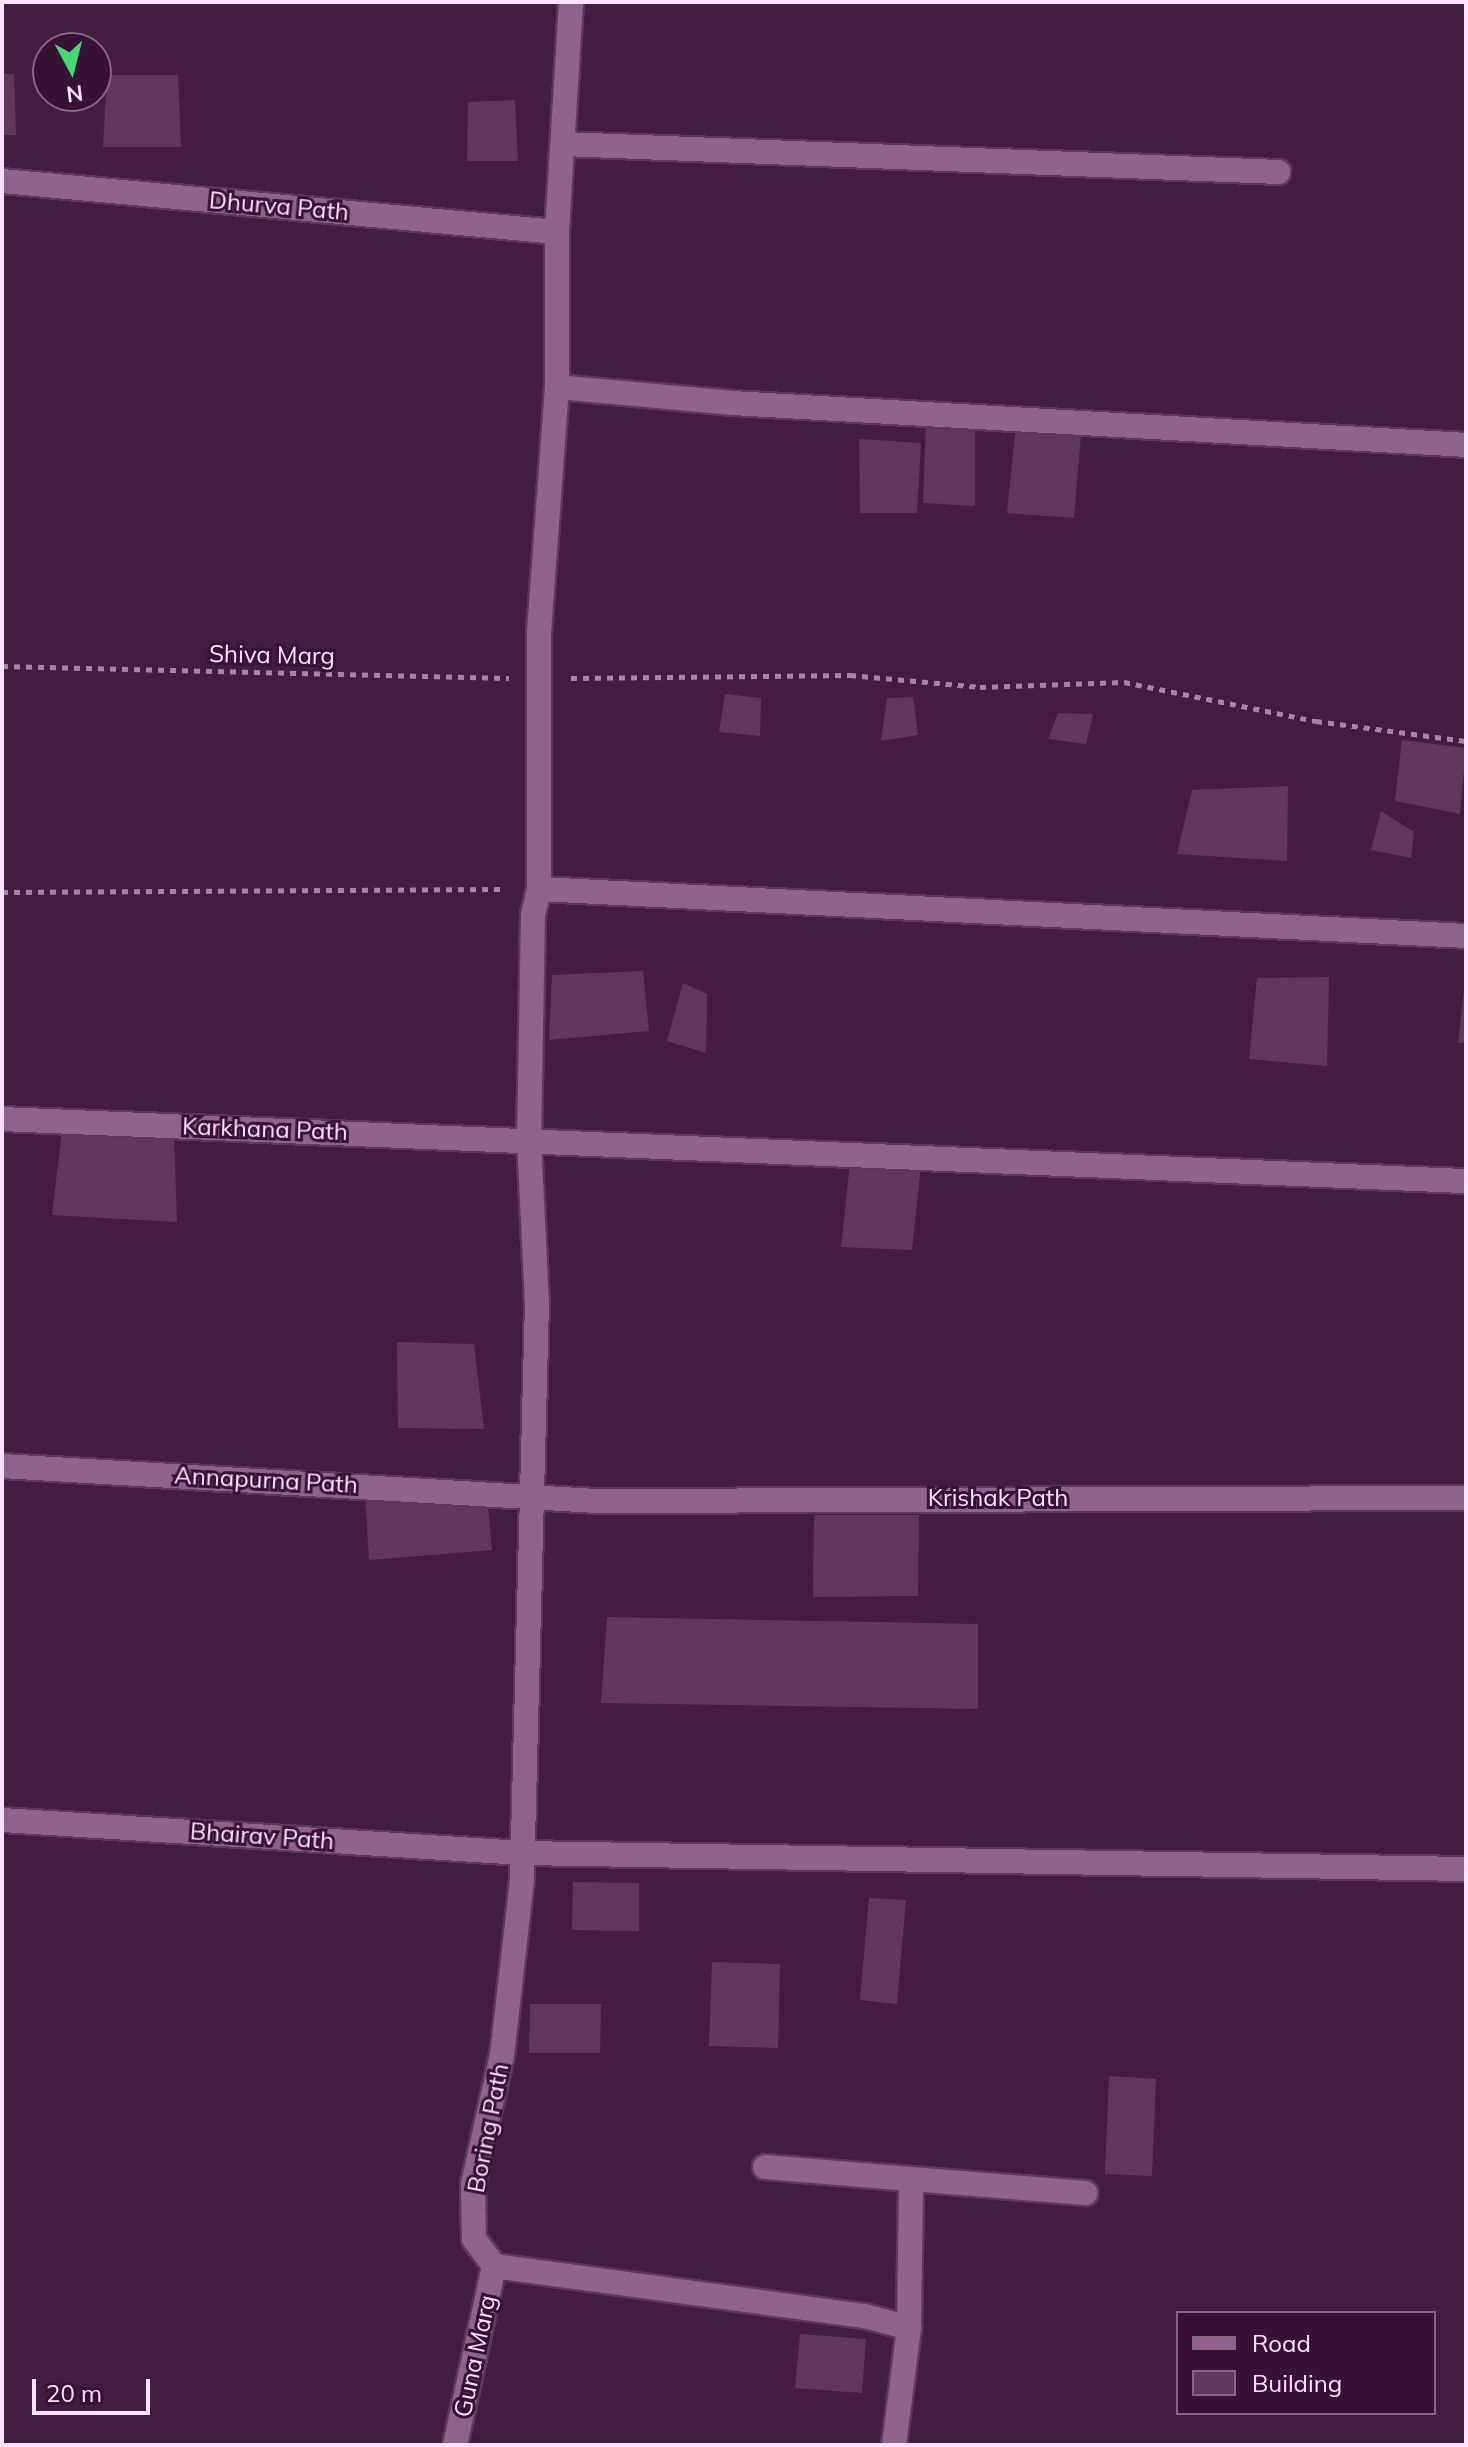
<!DOCTYPE html>
<html>
<head>
<meta charset="utf-8">
<style>
	body { margin:0 }
	#map { position:relative; width:1468px; height:2447px; overflow:hidden; background:#431d3f; font-family:Mulish,sans-serif }
	div>[style] { position:absolute }
	.building>* { inset:0; background:#60385c }
	.path>* { height:5px; margin-top:-2.5px; transform-origin:0; background:repeating-linear-gradient(90deg,#a686a2 0 6px,transparent 0 12px) }
	.roads { filter:drop-shadow(2px 0 #5b3a59) drop-shadow(-2px 0 #5b3a59) drop-shadow(0 2px #5b3a59) drop-shadow(0 -2px #5b3a59) }
	.minor>* { height:24px; margin:-12px; padding:0 12px; transform-origin:12px; border-radius:12px; background:#8f638a }
	span { translate:-50% -50%; white-space:nowrap; text-align:center; line-height:1.15; -webkit-text-stroke:6px #381235; paint-order:stroke }
	.street-label { font-size:24px; color:#fde3f9 }
	.frame { position:absolute; inset:0; border:4px solid #fde3f9; pointer-events:none }
	.legend { position:absolute; left:1176px; top:2311px; width:260px; height:104px; box-sizing:border-box; background:#381235; border:2px solid #876683; margin:0; padding:10px 14px; list-style:none; font-size:24px; color:#fde3f9 }
	.legend li { display:flex; align-items:center; gap:16px; height:40px }
	.legend b { width:40px; border:2px solid #876683 }
	.north { position:absolute; left:32px; top:32px; width:80px; height:80px; box-sizing:border-box; background:#381235; border:2px solid #876683; border-radius:50%; rotate:173deg; font-size:22px; font-weight:700; line-height:32px; text-align:center; color:#fde3f9 }
	.north::after { content:''; display:block; margin:auto; width:28px; height:36px; background:#48d778; clip-path:polygon(50% 0,100% 100%,50% 72%,0 100%) }
	.scale { position:absolute; left:32px; top:2379px; width:118px; height:36px; box-sizing:border-box; border:4px solid #fde3f9; border-top:0; padding-left:10px; font-size:24px; line-height:28px; white-space:nowrap; color:#fde3f9; -webkit-text-stroke:6px #381235; paint-order:stroke }
</style>
</head>
<body>
<div id="map">
	<div class="building">
		<i style="clip-path:polygon(2px 74px,14px 74px,16px 135px,2px 135px)"></i>
		<i style="clip-path:polygon(107px 75px,178px 75px,181px 147px,103px 147px)"></i>
		<i style="clip-path:polygon(515px 100px,518px 161px,467px 161px,468px 102px)"></i>
		<i style="clip-path:polygon(926px 423px,975px 426px,975px 506px,923px 503px)"></i>
		<i style="clip-path:polygon(1016px 425px,1081px 434px,1074px 518px,1007px 513px)"></i>
		<i style="clip-path:polygon(859px 439px,921px 443px,917px 513px,860px 513px)"></i>
		<i style="clip-path:polygon(725px 694px,761px 698px,760px 736px,719px 732px)"></i>
		<i style="clip-path:polygon(913px 697px,918px 735px,881px 741px,887px 698px)"></i>
		<i style="clip-path:polygon(1058px 713px,1093px 714px,1086px 744px,1048px 739px)"></i>
		<i style="clip-path:polygon(1402px 740px,1466px 748px,1460px 814px,1395px 801px)"></i>
		<i style="clip-path:polygon(1288px 786px,1287px 861px,1177px 854px,1192px 790px)"></i>
		<i style="clip-path:polygon(1381px 811px,1414px 832px,1411px 858px,1371px 850px)"></i>
		<i style="clip-path:polygon(643px 971px,649px 1031px,549px 1040px,552px 975px)"></i>
		<i style="clip-path:polygon(1329px 977px,1327px 1066px,1249px 1059px,1257px 978px)"></i>
		<i style="clip-path:polygon(683px 983px,707px 994px,706px 1053px,667px 1041px)"></i>
		<i style="clip-path:polygon(1464px 990px,1466px 1042px,1458px 1043px)"></i>
		<i style="clip-path:polygon(62px 1132px,174px 1135px,177px 1222px,52px 1215px)"></i>
		<i style="clip-path:polygon(850px 1163px,921px 1165px,912px 1250px,841px 1247px)"></i>
		<i style="clip-path:polygon(397px 1342px,474px 1344px,484px 1429px,398px 1428px)"></i>
		<i style="clip-path:polygon(365px 1493px,487px 1496px,492px 1550px,369px 1560px)"></i>
		<i style="clip-path:polygon(814px 1515px,919px 1515px,918px 1596px,813px 1597px)"></i>
		<i style="clip-path:polygon(607px 1617px,978px 1624px,978px 1709px,601px 1703px)"></i>
		<i style="clip-path:polygon(573px 1882px,639px 1883px,639px 1931px,572px 1930px)"></i>
		<i style="clip-path:polygon(869px 1898px,906px 1900px,897px 2004px,860px 2000px)"></i>
		<i style="clip-path:polygon(712px 1962px,780px 1964px,778px 2048px,709px 2046px)"></i>
		<i style="clip-path:polygon(530px 2004px,601px 2004px,600px 2053px,529px 2053px)"></i>
		<i style="clip-path:polygon(1109px 2076px,1156px 2079px,1152px 2176px,1105px 2174px)"></i>
		<i style="clip-path:polygon(800px 2334px,866px 2339px,862px 2393px,795px 2388px)"></i>
	</div>
	<div class="path">
		<i style="left:2px;top:666px;width:507px;rotate:1.36deg"></i>
		<i style="left:571px;top:678px;width:279px;rotate:-0.6deg"></i>
		<i style="left:850px;top:675px;width:131px;rotate:5.3deg"></i>
		<i style="left:980px;top:687px;width:144px;rotate:-2deg"></i>
		<i style="left:1124px;top:682px;width:196px;rotate:11.5deg"></i>
		<i style="left:1316px;top:721px;width:151px;rotate:7.6deg"></i>
		<i style="left:2px;top:892px;width:504px;rotate:-0.34deg"></i>
	</div>
	<div class="roads">
		<div class="minor">
			<i style="left:571px;top:2px;width:230px;rotate:93.5deg"></i>
			<i style="left:557px;top:232px;width:155px;rotate:90deg"></i>
			<i style="left:557px;top:387px;width:247px;rotate:94.2deg"></i>
			<i style="left:539px;top:633px;width:256px;rotate:90deg"></i>
			<i style="left:539px;top:889px;width:27px;rotate:103deg"></i>
			<i style="left:533px;top:915px;width:225px;rotate:91deg"></i>
			<i style="left:529px;top:1140px;width:162px;rotate:87.2deg"></i>
			<i style="left:537px;top:1302px;width:578px;rotate:91.49deg"></i>
			<i style="left:522px;top:1880px;width:176px;rotate:96.5deg"></i>
			<i style="left:502px;top:2055px;width:132px;rotate:102.7deg"></i>
			<i style="left:473px;top:2184px;width:55px;rotate:89deg"></i>
			<i style="left:474px;top:2239px;width:34px;rotate:53deg"></i>
			<i style="left:494px;top:2266px;width:374px;rotate:7.7deg"></i>
			<i style="left:865px;top:2316px;width:46px;rotate:15.3deg"></i>
			<i style="left:909px;top:2328px;width:118px;rotate:97.3deg"></i>
			<i style="left:563px;top:144px;width:716px;rotate:2.24deg"></i>
			<i style="left:2px;top:181px;width:557px;rotate:5.25deg"></i>
			<i style="left:557px;top:387px;width:176px;rotate:5.2deg"></i>
			<i style="left:732px;top:403px;width:735px;rotate:3.27deg"></i>
			<i style="left:539px;top:889px;width:928px;rotate:2.9deg"></i>
			<i style="left:2px;top:1119px;width:1465px;rotate:2.43deg"></i>
			<i style="left:2px;top:1466px;width:596px;rotate:3.37deg"></i>
			<i style="left:597px;top:1501px;width:869px;rotate:-0.2deg"></i>
			<i style="left:2px;top:1820px;width:521px;rotate:3.63deg"></i>
			<i style="left:522px;top:1853px;width:944px;rotate:0.97deg"></i>
			<i style="left:765px;top:2167px;width:146px;rotate:4.7deg"></i>
			<i style="left:909px;top:2328px;width:149px;rotate:-89.2deg"></i>
			<i style="left:911px;top:2179px;width:175px;rotate:4.6deg"></i>
			<i style="left:455px;top:2445px;width:183px;rotate:-77.7deg"></i>
		</div>
	</div>
	<div class="street-label">
		<span style="left:279px;top:206px;rotate:5deg">Dhurva Path</span>
		<span style="left:272px;top:655px;rotate:1deg">Shiva Marg</span>
		<span style="left:265px;top:1129px;rotate:2deg">Karkhana Path</span>
		<span style="left:266px;top:1480px;rotate:3deg">Annapurna Path</span>
		<span style="left:998px;top:1498px">Krishak Path</span>
		<span style="left:262px;top:1836px;rotate:4deg">Bhairav Path</span>
		<span style="left:488px;top:2128px;rotate:-79deg">Boring Path</span>
		<span style="left:475px;top:2356px;rotate:-78deg">Guna Marg</span>
	</div>
	<div class="frame"></div>
	<ul class="legend">
	<li><b style="height:10px;background:#8f638a"></b>Road</li>
	<li><b style="height:22px;background:#60385c"></b>Building</li>
	</ul>
	<div class="north">N</div>
	<div class="scale">20 m</div>
</div>
</body>
</html>
